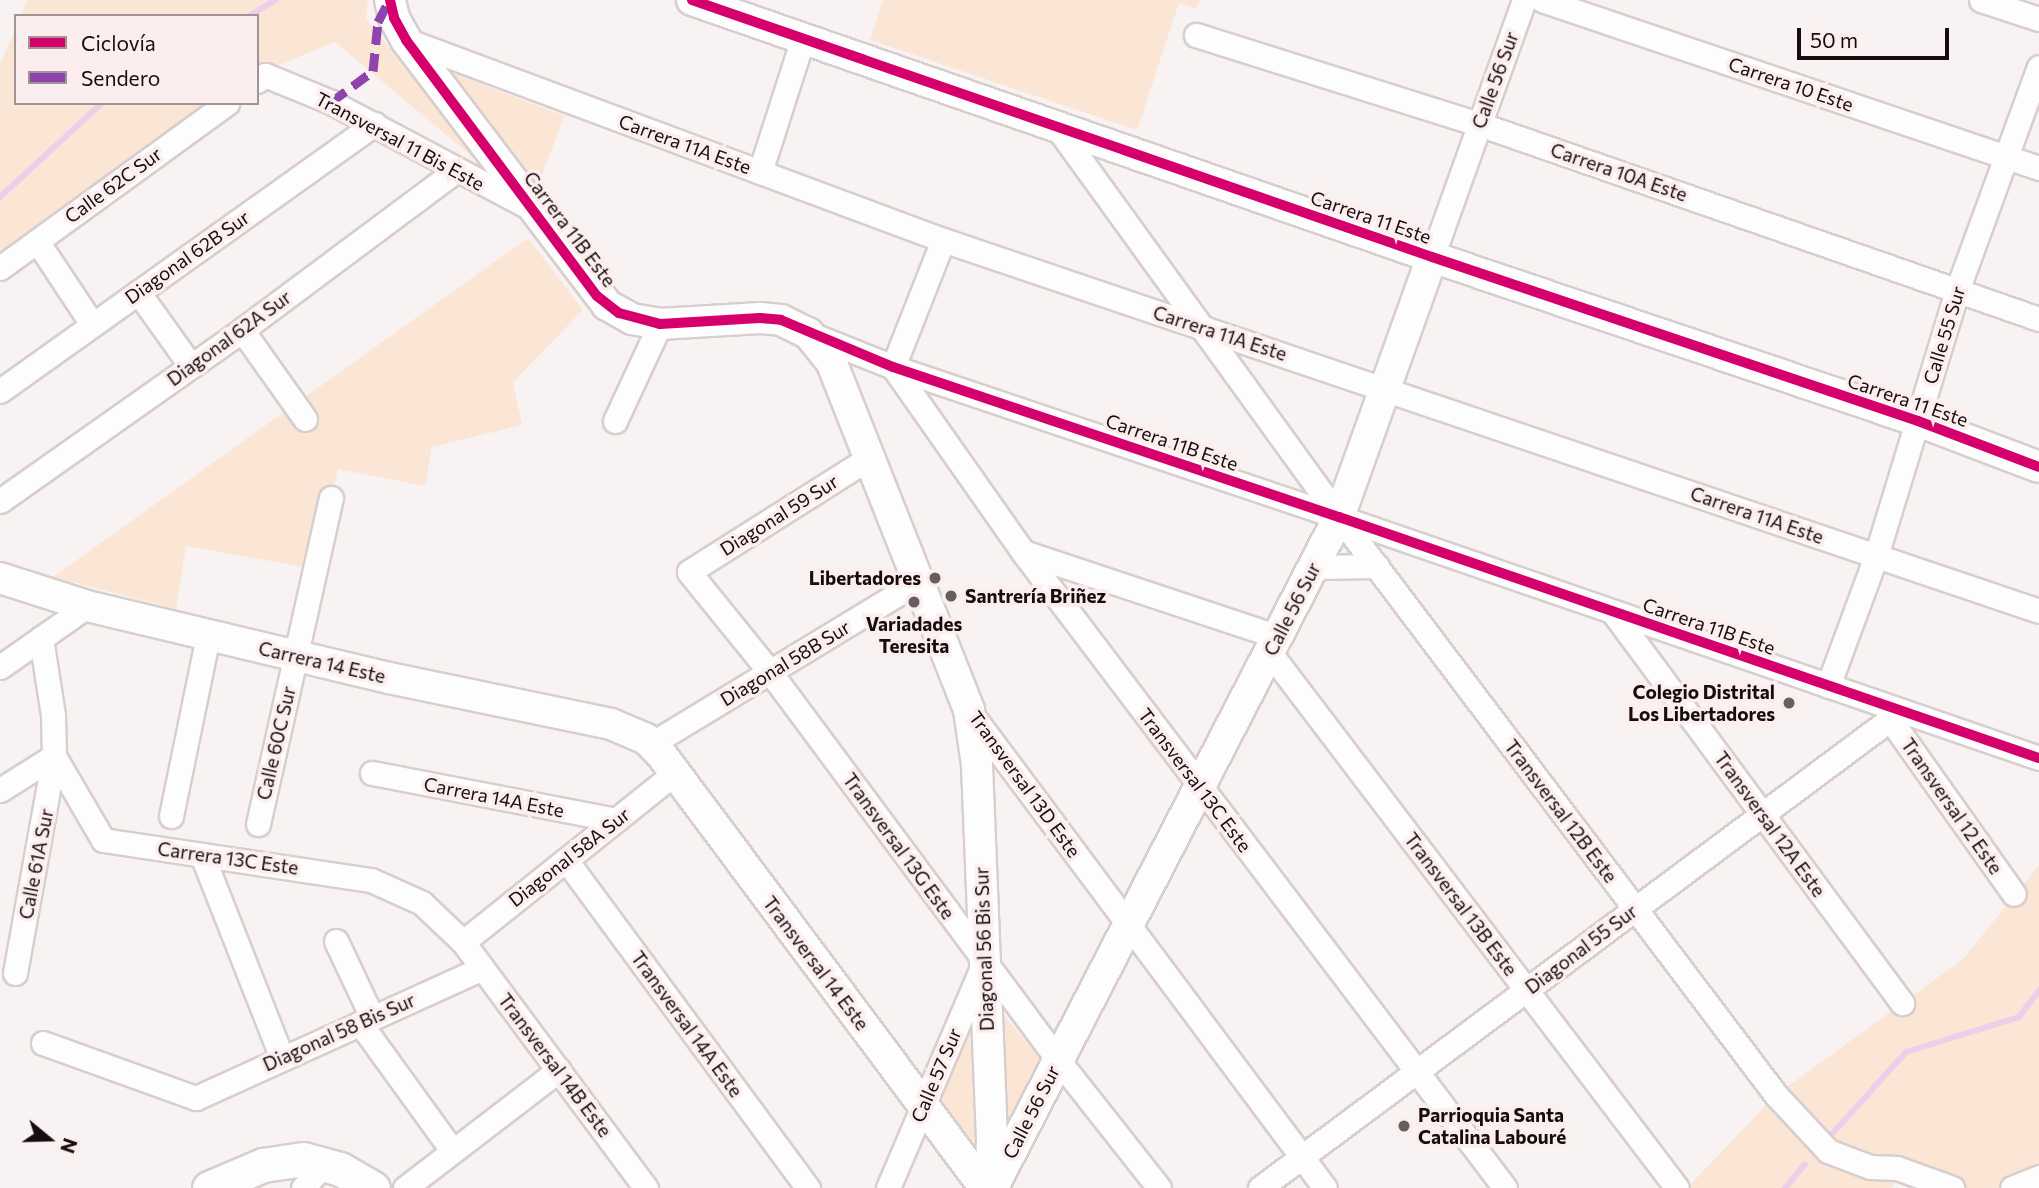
<!DOCTYPE html>
<html>
<head>
<meta charset="utf-8">
<style>
	body { margin:0 }
	#map { position:relative; width:2039px; height:1188px; overflow:hidden; background:#f8f2f2; font-family:Commissioner,sans-serif }
	div>[style] { position:absolute }
	.green>* { inset:0; background:#fbe6d6 }
	.stream>* { height:6px; margin:-3px; padding:0 3px; transform-origin:3px; border-radius:3px; background:#f0ceeb }
	.roads { filter:drop-shadow(2px 0 #d7cece) drop-shadow(-2px 0 #d7cece) drop-shadow(0 2px #d7cece) drop-shadow(0 -2px #d7cece) }
	.minor>* { height:23px; margin:-11.5px; padding:0 11.5px; transform-origin:11.5px; border-radius:11.5px; background:#fefdfd }
	.tertiary>* { height:30px; margin:-15px; padding:0 15px; transform-origin:15px; border-radius:15px; background:#fefdfd }
	.secondary>* { height:33px; margin:-16.5px; padding:0 16.5px; transform-origin:16.5px; border-radius:16.5px; background:#fefdfd }
	.quiet>* { height:9px; margin-top:-4.5px; transform-origin:0; background:repeating-linear-gradient(90deg,#8e44ad 0 18px,transparent 0 27px) }
	.cycleway>* { height:10px; margin:-5px; padding:0 5px; transform-origin:5px; border-radius:5px; background:#d6006c }
	.dots>* { width:19px; height:19px; translate:-50% -50%; box-sizing:border-box; border:4px solid #fceeee; border-radius:50% }
	span { translate:-50% -50%; white-space:nowrap; text-align:center; line-height:1.15; -webkit-text-stroke:7px #fceeee; paint-order:stroke }
	.street-label { font-size:19px; color:#180d0e }
	.poi-label { font-size:19px; color:#180d0e; font-weight:700 }
	.right { translate:-100% -50%; text-align:right }
	.left { translate:0 -50%; text-align:left }
	.legend { position:absolute; left:14px; top:14px; width:245px; height:91px; box-sizing:border-box; background:#fceeee; border:2px solid #a19494; margin:0; padding:9px 12px; list-style:none; font-size:21px; color:#180d0e }
	.legend li { display:flex; align-items:center; gap:14px; height:35px }
	.legend b { width:35px; border:2px solid #a19494 }
	.north { position:absolute; left:14px; top:1104px; width:70px; height:70px; -webkit-text-stroke:5px #fceeee; paint-order:stroke; rotate:109deg; font-size:19px; font-weight:700; line-height:28px; text-align:center; color:#180d0e }
	.north::after { content:''; display:block; margin:auto; width:24px; height:32px; background:#180d0e; clip-path:polygon(50% 0,100% 100%,50% 72%,0 100%) }
	.scale { position:absolute; left:1797px; top:28px; width:152px; height:32px; box-sizing:border-box; border:4px solid #180d0e; border-top:0; padding-left:9px; font-size:21px; line-height:24px; white-space:nowrap; color:#180d0e; -webkit-text-stroke:5px #fceeee; paint-order:stroke }
</style>
</head>
<body>
<div id="map">
	<div class="green">
		<i style="clip-path:polygon(28px 0,368px 0,366px 19px,494px 175px,335px 42px,257px 74px,257px 16px,21px 16px)"></i>
		<i style="clip-path:polygon(883px 0,1200px 0,1196px 8px,1179px 3px,1137px 130px,870px 40px)"></i>
		<i style="clip-path:polygon(16px 28px,16px 103px,215px 103px,0 262px,0 64px)"></i>
		<i style="clip-path:polygon(437px 67px,564px 116px,538px 186px)"></i>
		<i style="clip-path:polygon(528px 238px,583px 310px,513px 382px,522px 425px,432px 447px,425px 486px,338px 469px,315px 569px,186px 546px,176px 609px,53px 577px)"></i>
		<i style="clip-path:polygon(2039px 865px,2039px 1188px,1917px 1188px,1895px 1182px,1891px 1188px,1687px 1188px,1776px 1095px,1963px 959px)"></i>
		<i style="clip-path:polygon(997px 1007px,1044px 1063px,1003px 1148px)"></i>
		<i style="clip-path:polygon(975px 1012px,985px 1168px,938px 1105px)"></i>
	</div>
	<div class="stream">
		<i style="left:249px;top:16px;width:31px;rotate:-31deg"></i>
		<i style="left:0;top:197px;width:139px;rotate:-42.7deg"></i>
		<i style="left:1833px;top:1133px;width:109px;rotate:-48deg"></i>
		<i style="left:1906px;top:1052px;width:118px;rotate:-17.2deg"></i>
		<i style="left:2019px;top:1017px;width:34px;rotate:-53deg"></i>
		<i style="left:1785px;top:1188px;width:31px;rotate:-50deg"></i>
	</div>
	<div class="roads">
		<div class="minor">
			<i style="left:1542px;top:0;width:525px;rotate:18.68deg"></i>
			<i style="left:1981px;top:0;width:61px;rotate:18.1deg"></i>
			<i style="left:1196px;top:35px;width:297px;rotate:17.5deg"></i>
			<i style="left:1479px;top:124px;width:593px;rotate:19.2deg"></i>
			<i style="left:406px;top:40px;width:573px;rotate:20.43deg"></i>
			<i style="left:943px;top:240px;width:1157px;rotate:18.7deg"></i>
			<i style="left:257px;top:81px;width:10px;rotate:-37deg"></i>
			<i style="left:265px;top:75px;width:71px;rotate:22.2deg"></i>
			<i style="left:331px;top:102px;width:230px;rotate:28deg"></i>
			<i style="left:1056px;top:126px;width:483px;rotate:54.1deg"></i>
			<i style="left:1339px;top:517px;width:725px;rotate:52.91deg"></i>
			<i style="left:1776px;top:1095px;width:76px;rotate:47.1deg"></i>
			<i style="left:1828px;top:1151px;width:45px;rotate:20.9deg"></i>
			<i style="left:1870px;top:1167px;width:27px;rotate:2deg"></i>
			<i style="left:1897px;top:1168px;width:59px;rotate:20deg"></i>
			<i style="left:760px;top:172px;width:141px;rotate:-72.2deg"></i>
			<i style="left:943px;top:240px;width:136px;rotate:111.5deg"></i>
			<i style="left:893px;top:367px;width:226px;rotate:54.9deg"></i>
			<i style="left:1023px;top:552px;width:798px;rotate:52.84deg"></i>
			<i style="left:37px;top:241px;width:100px;rotate:56.5deg"></i>
			<i style="left:1432px;top:257px;width:273px;rotate:-70.3deg"></i>
			<i style="left:0;top:268px;width:281px;rotate:-36deg"></i>
			<i style="left:138px;top:292px;width:91px;rotate:54.4deg"></i>
			<i style="left:242px;top:330px;width:109px;rotate:54.7deg"></i>
			<i style="left:808px;top:333px;width:92px;rotate:21.8deg"></i>
			<i style="left:893px;top:367px;width:471px;rotate:18.6deg"></i>
			<i style="left:1339px;top:517px;width:740px;rotate:19deg"></i>
			<i style="left:0;top:391px;width:460px;rotate:-35.5deg"></i>
			<i style="left:615px;top:421px;width:107px;rotate:-65.1deg"></i>
			<i style="left:869px;top:458px;width:213px;rotate:147.7deg"></i>
			<i style="left:689px;top:572px;width:129px;rotate:51deg"></i>
			<i style="left:770px;top:672px;width:483px;rotate:53.4deg"></i>
			<i style="left:1058px;top:1060px;width:163px;rotate:51.7deg"></i>
			<i style="left:0;top:501px;width:296px;rotate:-35.2deg"></i>
			<i style="left:242px;top:330px;width:266px;rotate:-36.7deg"></i>
			<i style="left:1023px;top:552px;width:269px;rotate:18.4deg"></i>
			<i style="left:1314px;top:567px;width:63px;rotate:-0.9deg"></i>
			<i style="left:1612px;top:611px;width:488px;rotate:53.5deg"></i>
			<i style="left:1270px;top:653px;width:672px;rotate:52.74deg"></i>
			<i style="left:0;top:667px;width:106px;rotate:-35deg"></i>
			<i style="left:1828px;top:686px;width:139px;rotate:-69.7deg"></i>
			<i style="left:1876px;top:556px;width:280px;rotate:-73deg"></i>
			<i style="left:1958px;top:288px;width:235px;rotate:-69.9deg"></i>
			<i style="left:969px;top:711px;width:595px;rotate:53.26deg"></i>
			<i style="left:1890px;top:719px;width:214px;rotate:54.7deg"></i>
			<i style="left:651px;top:744px;width:314px;rotate:-31.3deg"></i>
			<i style="left:372px;top:773px;width:248px;rotate:10.9deg"></i>
			<i style="left:0;top:790px;width:64px;rotate:-32.2deg"></i>
			<i style="left:54px;top:756px;width:97px;rotate:59.7deg"></i>
			<i style="left:103px;top:840px;width:271px;rotate:8.5deg"></i>
			<i style="left:371px;top:880px;width:56px;rotate:24.3deg"></i>
			<i style="left:422px;top:903px;width:57px;rotate:43.6deg"></i>
			<i style="left:463px;top:942px;width:307px;rotate:53.4deg"></i>
			<i style="left:171px;top:816px;width:185px;rotate:-78.4deg"></i>
			<i style="left:258px;top:824px;width:334px;rotate:-77.4deg"></i>
			<i style="left:202px;top:855px;width:218px;rotate:68.5deg"></i>
			<i style="left:566px;top:860px;width:408px;rotate:53.6deg"></i>
			<i style="left:336px;top:941px;width:84px;rotate:64.7deg"></i>
			<i style="left:463px;top:942px;width:271px;rotate:-38.6deg"></i>
			<i style="left:15px;top:973px;width:220px;rotate:-79.8deg"></i>
			<i style="left:54px;top:756px;width:41px;rotate:-91.4deg"></i>
			<i style="left:53px;top:715px;width:78px;rotate:-98.9deg"></i>
			<i style="left:360px;top:1023px;width:157px;rotate:54.1deg"></i>
			<i style="left:43px;top:1043px;width:163px;rotate:19.8deg"></i>
			<i style="left:196px;top:1098px;width:314px;rotate:-24.4deg"></i>
			<i style="left:303px;top:1188px;width:33px;rotate:-49deg"></i>
			<i style="left:405px;top:1188px;width:194px;rotate:-37.5deg"></i>
			<i style="left:888px;top:1188px;width:242px;rotate:-66.9deg"></i>
			<i style="left:1260px;top:1188px;width:799px;rotate:-36.65deg"></i>
			<i style="left:2012px;top:1188px;width:29px;rotate:-22deg"></i>
		</div>
		<div class="tertiary">
			<i style="left:390px;top:0;width:18px;rotate:77deg"></i>
			<i style="left:394px;top:18px;width:25px;rotate:61deg"></i>
			<i style="left:406px;top:40px;width:333px;rotate:52.8deg"></i>
			<i style="left:607px;top:305px;width:29px;rotate:29deg"></i>
			<i style="left:632px;top:319px;width:28px;rotate:10deg"></i>
			<i style="left:660px;top:324px;width:100px;rotate:-3.4deg"></i>
			<i style="left:760px;top:318px;width:21px;rotate:5deg"></i>
			<i style="left:781px;top:320px;width:30px;rotate:26deg"></i>
			<i style="left:808px;top:333px;width:36px;rotate:51deg"></i>
			<i style="left:831px;top:361px;width:375px;rotate:68.4deg"></i>
			<i style="left:969px;top:710px;width:56px;rotate:81.7deg"></i>
			<i style="left:977px;top:765px;width:374px;rotate:87.7deg"></i>
			<i style="left:992px;top:1139px;width:49px;rotate:92.3deg"></i>
			<i style="left:692px;top:0;width:783px;rotate:19.15deg"></i>
			<i style="left:1432px;top:257px;width:513px;rotate:18.65deg"></i>
			<i style="left:1918px;top:421px;width:129px;rotate:20.8deg"></i>
			<i style="left:0;top:578px;width:91px;rotate:17.8deg"></i>
			<i style="left:87px;top:606px;width:310px;rotate:13.4deg"></i>
			<i style="left:389px;top:678px;width:227px;rotate:11.7deg"></i>
			<i style="left:611px;top:724px;width:38px;rotate:23deg"></i>
			<i style="left:646px;top:739px;width:21px;rotate:45deg"></i>
			<i style="left:661px;top:754px;width:542px;rotate:53.26deg"></i>
			<i style="left:994px;top:1185px;width:752px;rotate:-62.69deg"></i>
			<i style="left:1339px;top:517px;width:276px;rotate:-70.3deg"></i>
		</div>
		<div class="secondary">
			<i style="left:209px;top:1188px;width:59px;rotate:-23.1deg"></i>
			<i style="left:263px;top:1165px;width:40px;rotate:-8.5deg"></i>
			<i style="left:303px;top:1159px;width:38px;rotate:15deg"></i>
			<i style="left:340px;top:1169px;width:38px;rotate:30deg"></i>
		</div>
	</div>
	<div class="quiet">
		<i style="left:331px;top:102px;width:52px;rotate:-36.4deg"></i>
		<i style="left:373px;top:71px;width:49px;rotate:-84.2deg"></i>
		<i style="left:378px;top:22px;width:25px;rotate:-63deg"></i>
	</div>
	<div class="cycleway">
		<i style="left:390px;top:0;width:18px;rotate:77deg"></i>
		<i style="left:394px;top:18px;width:25px;rotate:61deg"></i>
		<i style="left:406px;top:40px;width:319px;rotate:53.3deg"></i>
		<i style="left:597px;top:296px;width:28px;rotate:38deg"></i>
		<i style="left:619px;top:313px;width:42px;rotate:15deg"></i>
		<i style="left:660px;top:324px;width:100px;rotate:-3.4deg"></i>
		<i style="left:760px;top:318px;width:21px;rotate:5deg"></i>
		<i style="left:781px;top:320px;width:121px;rotate:22.8deg"></i>
		<i style="left:893px;top:367px;width:471px;rotate:18.6deg"></i>
		<i style="left:1339px;top:517px;width:740px;rotate:19deg"></i>
		<i style="left:692px;top:0;width:783px;rotate:19.15deg"></i>
		<i style="left:1432px;top:257px;width:513px;rotate:18.65deg"></i>
		<i style="left:1918px;top:421px;width:129px;rotate:20.8deg"></i>
	</div>
	<div class="dots">
		<i style="left:935px;top:578px;background:#665d5e"></i>
		<i style="left:951px;top:596px;background:#665d5e"></i>
		<i style="left:914px;top:602px;background:#665d5e"></i>
		<i style="left:1789px;top:703px;background:#665d5e"></i>
		<i style="left:1404px;top:1126px;background:#665d5e"></i>
	</div>
	<div class="street-label">
		<span style="left:1495px;top:80px;rotate:-70deg">Calle 56 Sur</span>
		<span style="left:1791px;top:84px;rotate:19deg">Carrera 10 Este</span>
		<span style="left:400px;top:141px;rotate:28deg">Transversal 11 Bis Este</span>
		<span style="left:685px;top:144px;rotate:20deg">Carrera 11A Este</span>
		<span style="left:1619px;top:172px;rotate:19deg">Carrera 10A Este</span>
		<span style="left:113px;top:185px;rotate:-36deg">Calle 62C Sur</span>
		<span style="left:1371px;top:217px;rotate:19deg">Carrera 11 Este</span>
		<span style="left:570px;top:229px;rotate:53deg">Carrera 11B Este</span>
		<span style="left:187px;top:257px;rotate:-35deg">Diagonal 62B Sur</span>
		<span style="left:1220px;top:333px;rotate:18deg">Carrera 11A Este</span>
		<span style="left:1944px;top:335px;rotate:-73deg">Calle 55 Sur</span>
		<span style="left:229px;top:338px;rotate:-36deg">Diagonal 62A Sur</span>
		<span style="left:1908px;top:400px;rotate:19deg">Carrera 11 Este</span>
		<span style="left:1172px;top:442px;rotate:19deg">Carrera 11B Este</span>
		<span style="left:779px;top:515px;rotate:-32deg">Diagonal 59 Sur</span>
		<span style="left:1757px;top:515px;rotate:19deg">Carrera 11A Este</span>
		<span style="left:1292px;top:609px;rotate:-63deg">Calle 56 Sur</span>
		<span style="left:1709px;top:626px;rotate:19deg">Carrera 11B Este</span>
		<span style="left:322px;top:662px;rotate:13deg">Carrera 14 Este</span>
		<span style="left:785px;top:663px;rotate:-31deg">Diagonal 58B Sur</span>
		<span style="left:276px;top:743px;rotate:-77deg">Calle 60C Sur</span>
		<span style="left:1195px;top:780px;rotate:53deg">Transversal 13C Este</span>
		<span style="left:1025px;top:784px;rotate:54deg">Transversal 13D Este</span>
		<span style="left:494px;top:797px;rotate:11deg">Carrera 14A Este</span>
		<span style="left:1952px;top:806px;rotate:55deg">Transversal 12 Este</span>
		<span style="left:1561px;top:811px;rotate:53deg">Transversal 12B Este</span>
		<span style="left:1770px;top:824px;rotate:54deg">Transversal 12A Este</span>
		<span style="left:899px;top:846px;rotate:54deg">Transversal 13G Este</span>
		<span style="left:569px;top:857px;rotate:-38deg">Diagonal 58A Sur</span>
		<span style="left:228px;top:858px;rotate:8deg">Carrera 13C Este</span>
		<span style="left:36px;top:864px;rotate:-79deg">Calle 61A Sur</span>
		<span style="left:1461px;top:904px;rotate:53deg">Transversal 13B Este</span>
		<span style="left:984px;top:949px;rotate:-92deg">Diagonal 56 Bis Sur</span>
		<span style="left:1581px;top:949px;rotate:-37deg">Diagonal 55 Sur</span>
		<span style="left:816px;top:963px;rotate:53deg">Transversal 14 Este</span>
		<span style="left:687px;top:1024px;rotate:54deg">Transversal 14A Este</span>
		<span style="left:339px;top:1032px;rotate:-24deg">Diagonal 58 Bis Sur</span>
		<span style="left:555px;top:1065px;rotate:53deg">Transversal 14B Este</span>
		<span style="left:936px;top:1075px;rotate:-67deg">Calle 57 Sur</span>
		<span style="left:1031px;top:1112px;rotate:-63deg">Calle 56 Sur</span>
	</div>
	<div class="poi-label">
		<span class="right" style="left:921px;top:578px">Libertadores</span>
		<span class="left" style="left:965px;top:596px">Santrería Briñez</span>
		<span style="left:914px;top:635px">Variadades<br>Teresita</span>
		<span class="right" style="left:1775px;top:703px">Colegio Distrital<br>Los Libertadores</span>
		<span class="left" style="left:1418px;top:1126px">Parrioquia Santa<br>Catalina Labouré</span>
	</div>
	<ul class="legend">
	<li><b style="height:9px;background:#d6006c"></b>Ciclovía</li>
	<li><b style="height:9px;background:#8e44ad"></b>Sendero</li>
	</ul>
	<div class="north">N</div>
	<div class="scale">50 m</div>
</div>
</body>
</html>
